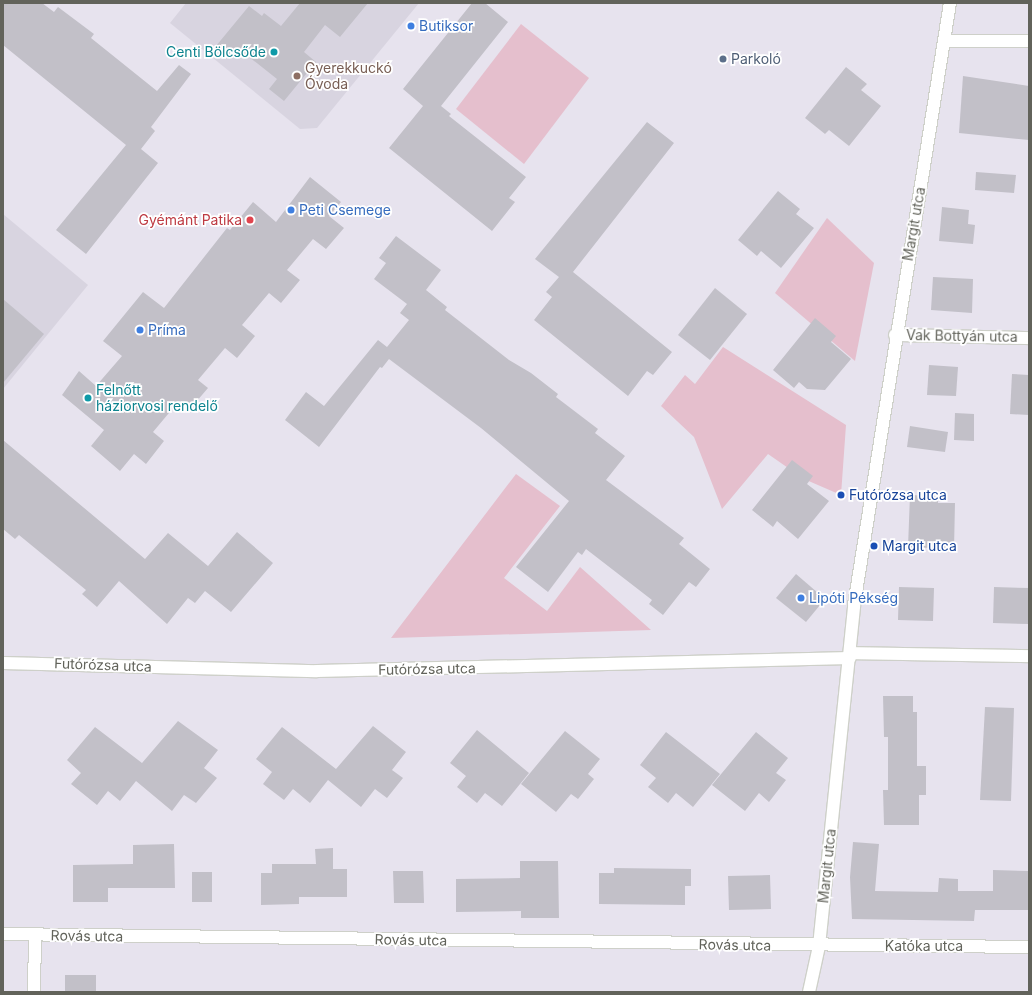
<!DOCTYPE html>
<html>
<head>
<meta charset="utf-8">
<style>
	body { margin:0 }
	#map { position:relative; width:1032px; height:995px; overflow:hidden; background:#e7e3ee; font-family:Inter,sans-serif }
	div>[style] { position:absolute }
	.education>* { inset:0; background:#d8d4e0 }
	.green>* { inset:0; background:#e5bfcd }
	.building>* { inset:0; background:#c2c0c8 }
	.roads { filter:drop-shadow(1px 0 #ced0c9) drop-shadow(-1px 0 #ced0c9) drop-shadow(0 1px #ced0c9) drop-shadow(0 -1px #ced0c9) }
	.minor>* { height:12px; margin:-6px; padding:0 6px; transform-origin:6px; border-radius:6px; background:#fff }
	.dots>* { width:11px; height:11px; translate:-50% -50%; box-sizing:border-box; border:2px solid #fff; border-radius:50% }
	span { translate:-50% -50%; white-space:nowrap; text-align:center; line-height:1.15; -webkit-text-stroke:3.5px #fff; paint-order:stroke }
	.shop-label { font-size:14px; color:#366cbe }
	.left { translate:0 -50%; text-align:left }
	.culture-label { font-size:14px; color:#0d838f }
	.right { translate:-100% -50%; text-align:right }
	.service-label { font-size:14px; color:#4e5e75 }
	.education-label { font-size:14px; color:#785e54 }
	.health-label { font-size:14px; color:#be3a42 }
	.street-label { font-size:14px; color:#62635b }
	.transit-label { font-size:14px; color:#164399 }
	.frame { position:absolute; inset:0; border:4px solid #62635b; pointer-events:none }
</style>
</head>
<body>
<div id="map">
	<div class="education">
		<i style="clip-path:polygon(186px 3px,419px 3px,317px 128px,300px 129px,170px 23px)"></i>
		<i style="clip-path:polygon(3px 214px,88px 285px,3px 389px)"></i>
	</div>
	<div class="green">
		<i style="clip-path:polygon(521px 24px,589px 78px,524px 164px,456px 109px)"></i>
		<i style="clip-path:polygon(827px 218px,874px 263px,855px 361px,775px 293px)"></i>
		<i style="clip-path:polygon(723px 347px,846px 425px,841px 495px,804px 479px,768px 454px,722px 509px,694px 437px,661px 406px,685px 375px,695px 384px)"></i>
		<i style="clip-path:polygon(516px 474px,560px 506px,504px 578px,547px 611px,580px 567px,651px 630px,391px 638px)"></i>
	</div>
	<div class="building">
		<i style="clip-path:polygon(3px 3px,42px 3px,54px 12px,58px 7px,94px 34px,91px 38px,157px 91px,179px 65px,191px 74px,151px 127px,155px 131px,141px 149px,158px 163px,86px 254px,56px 230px,126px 145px,3px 45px)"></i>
		<i style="clip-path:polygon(300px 3px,368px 3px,340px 37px,325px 25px,304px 52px,316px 62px,284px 101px,269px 89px,277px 79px,239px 49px,231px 59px,216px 46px,249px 6px,262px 16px,264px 13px,281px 26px)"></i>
		<i style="clip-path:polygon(472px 3px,485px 3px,508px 22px,441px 106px,451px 114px,449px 116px,526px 177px,509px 198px,515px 202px,492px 231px,389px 148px,423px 106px,403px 89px)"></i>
		<i style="clip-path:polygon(846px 67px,867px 84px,861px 90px,881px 106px,849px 146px,829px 130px,825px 134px,805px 118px)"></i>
		<i style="clip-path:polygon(963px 76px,1029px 86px,1029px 140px,959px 133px)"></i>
		<i style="clip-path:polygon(647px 122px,674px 143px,573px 272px,672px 352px,653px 375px,647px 371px,628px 396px,534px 320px,552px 297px,546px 292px,559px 277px,535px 259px)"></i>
		<i style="clip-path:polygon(976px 172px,1016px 175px,1014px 193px,975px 190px)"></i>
		<i style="clip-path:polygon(310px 177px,341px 202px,329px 216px,344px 228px,326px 249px,313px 239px,287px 270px,300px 280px,281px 303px,269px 293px,242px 325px,255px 336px,237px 358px,225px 348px,198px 380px,208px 388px,190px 409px,179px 401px,153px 432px,164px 441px,146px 464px,134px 454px,120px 471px,91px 446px,104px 430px,62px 395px,79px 371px,96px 386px,122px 356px,103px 341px,143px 292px,164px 308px,227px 228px,230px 230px,253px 202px,276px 222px)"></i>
		<i style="clip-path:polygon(778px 191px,800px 209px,796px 214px,814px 228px,781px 268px,761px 251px,757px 256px,738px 240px)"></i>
		<i style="clip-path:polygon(942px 207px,969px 210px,968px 224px,975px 225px,973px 244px,939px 241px)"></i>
		<i style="clip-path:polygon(396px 236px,441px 270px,426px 290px,447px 307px,445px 310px,509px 360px,531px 373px,558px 394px,556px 397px,598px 429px,595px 433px,625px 456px,606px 480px,684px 538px,679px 544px,710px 569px,696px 587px,689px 582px,663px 615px,649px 604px,652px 600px,586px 549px,582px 555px,578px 552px,548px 592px,516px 567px,569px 501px,481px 428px,389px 359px,382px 368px,380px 367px,319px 447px,285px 420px,306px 392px,324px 406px,378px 340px,387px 347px,409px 320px,400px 313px,407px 304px,374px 279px,386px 263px,379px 258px)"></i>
		<i style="clip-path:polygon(933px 277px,973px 279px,972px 313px,931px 310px)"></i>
		<i style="clip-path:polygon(715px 288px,747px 314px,710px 360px,678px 335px)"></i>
		<i style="clip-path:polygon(3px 299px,44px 334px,3px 383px)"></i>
		<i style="clip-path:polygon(815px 318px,836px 336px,831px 342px,851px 359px,825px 390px,807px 389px,799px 382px,794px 388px,773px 370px)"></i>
		<i style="clip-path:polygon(929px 365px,958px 367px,956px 396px,927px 395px)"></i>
		<i style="clip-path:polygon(1012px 374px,1029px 375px,1029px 415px,1010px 414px)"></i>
		<i style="clip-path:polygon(955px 413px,974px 414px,974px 441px,954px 440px)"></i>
		<i style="clip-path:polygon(910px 426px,948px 432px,945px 452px,907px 447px)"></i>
		<i style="clip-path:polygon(3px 440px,145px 559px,168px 533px,208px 566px,237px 532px,273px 563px,231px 612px,205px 591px,195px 603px,188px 598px,167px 624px,119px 581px,97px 607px,82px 594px,86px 590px,19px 535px,15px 539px,3px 529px)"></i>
		<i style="clip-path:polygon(792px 460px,813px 476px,807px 484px,829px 501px,798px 539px,777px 521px,773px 527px,752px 510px)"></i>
		<i style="clip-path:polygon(910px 495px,938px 496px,938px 503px,955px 503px,954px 549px,908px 547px)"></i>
		<i style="clip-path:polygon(796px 574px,825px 599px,806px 622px,776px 598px)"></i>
		<i style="clip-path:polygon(899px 587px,934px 588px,933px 621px,898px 620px)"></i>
		<i style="clip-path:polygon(994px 587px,1029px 588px,1029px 624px,993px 623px)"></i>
		<i style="clip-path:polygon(883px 696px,913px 696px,913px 712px,917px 712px,917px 766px,926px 766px,926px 795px,919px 795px,919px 825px,884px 825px,883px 790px,888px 790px,888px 737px,884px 737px)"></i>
		<i style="clip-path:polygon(985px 707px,1014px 708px,1011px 801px,980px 800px)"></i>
		<i style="clip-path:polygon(178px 721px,218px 750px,204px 768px,217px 778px,196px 803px,184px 795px,172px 811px,136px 781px,120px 801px,108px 791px,97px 805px,71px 784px,81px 773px,67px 760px,95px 727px,142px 763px)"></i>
		<i style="clip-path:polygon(373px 726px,406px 752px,392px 770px,403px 778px,387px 798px,375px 789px,361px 807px,328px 780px,310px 803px,293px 789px,284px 800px,263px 784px,272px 772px,256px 759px,282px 727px,336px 769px)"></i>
		<i style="clip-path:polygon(477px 730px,529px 773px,502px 806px,485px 793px,477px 803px,457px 787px,466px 776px,450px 763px)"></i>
		<i style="clip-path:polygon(565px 731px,600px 759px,588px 774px,594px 779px,578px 799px,571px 794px,556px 812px,521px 784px)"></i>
		<i style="clip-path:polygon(666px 732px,720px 774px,693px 807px,676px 793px,668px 803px,648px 787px,656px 778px,640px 765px)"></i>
		<i style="clip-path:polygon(756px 732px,788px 758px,776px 773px,786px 780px,769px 802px,759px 793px,745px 811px,712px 785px)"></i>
		<i style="clip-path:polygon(853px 842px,879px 844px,875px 891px,938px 892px,939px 878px,958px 879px,958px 891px,993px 891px,993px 870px,1029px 871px,1029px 910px,975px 910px,974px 921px,852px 919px,850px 877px)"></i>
		<i style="clip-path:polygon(174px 844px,175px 888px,108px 888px,108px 902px,73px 902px,73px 865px,133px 864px,133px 845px)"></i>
		<i style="clip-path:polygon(333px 848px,333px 869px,347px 869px,347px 897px,299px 897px,299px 904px,261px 905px,261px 873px,272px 873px,272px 864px,316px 864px,315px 849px)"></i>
		<i style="clip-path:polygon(520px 861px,558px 861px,559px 918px,521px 918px,521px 911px,456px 912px,456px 879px,520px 878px)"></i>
		<i style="clip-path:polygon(614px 868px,691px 869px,691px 886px,685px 886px,685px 905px,599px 904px,599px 873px,614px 873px)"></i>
		<i style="clip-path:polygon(393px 871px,423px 871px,424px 903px,394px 903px)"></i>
		<i style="clip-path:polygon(192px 872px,212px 872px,212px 902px,192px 902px)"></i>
		<i style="clip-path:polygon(770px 875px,771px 909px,729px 910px,728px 876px)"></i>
		<i style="clip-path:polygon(65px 975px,96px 975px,96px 992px,65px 992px)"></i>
	</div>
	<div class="roads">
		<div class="minor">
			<i style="left:944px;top:41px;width:85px"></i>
			<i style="left:895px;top:335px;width:134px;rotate:1.3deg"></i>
			<i style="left:851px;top:653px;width:178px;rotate:1deg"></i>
			<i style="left:3px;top:663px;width:314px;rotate:1.5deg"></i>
			<i style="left:317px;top:671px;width:533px;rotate:-1.4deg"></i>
			<i style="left:3px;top:934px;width:1026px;rotate:0.73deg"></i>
			<i style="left:34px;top:992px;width:57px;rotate:-89deg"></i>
			<i style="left:809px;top:992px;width:47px;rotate:-77.7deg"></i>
			<i style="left:819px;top:946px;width:343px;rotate:-84.1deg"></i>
			<i style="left:854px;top:605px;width:610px;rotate:-80.94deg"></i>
		</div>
	</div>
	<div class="dots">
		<i style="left:411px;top:26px;background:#3f7fe0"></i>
		<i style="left:274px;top:52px;background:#0f9aa8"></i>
		<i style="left:723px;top:59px;background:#5c6f8a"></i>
		<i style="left:297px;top:76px;background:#8d6e63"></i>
		<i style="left:291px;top:210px;background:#3f7fe0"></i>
		<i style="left:250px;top:220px;background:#e0444e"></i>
		<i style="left:140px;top:330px;background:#3f7fe0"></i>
		<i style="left:88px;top:398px;background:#0f9aa8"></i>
		<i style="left:841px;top:495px;background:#1a4fb4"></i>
		<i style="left:874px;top:546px;background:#1a4fb4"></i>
		<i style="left:801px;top:598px;background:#3f7fe0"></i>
	</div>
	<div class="shop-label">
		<span class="left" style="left:419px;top:26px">Butiksor</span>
		<span class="left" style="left:299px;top:210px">Peti Csemege</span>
		<span class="left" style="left:148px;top:330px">Príma</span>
		<span class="left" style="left:809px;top:598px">Lipóti Pékség</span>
	</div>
	<div class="culture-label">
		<span class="right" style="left:266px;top:52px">Centi Bölcsőde</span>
		<span class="left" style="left:96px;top:398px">Felnőtt<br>háziorvosi rendelő</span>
	</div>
	<div class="service-label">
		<span class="left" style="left:731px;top:59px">Parkoló</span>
	</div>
	<div class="education-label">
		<span class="left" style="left:305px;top:76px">Gyerekkuckó<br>Óvoda</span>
	</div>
	<div class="health-label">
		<span class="right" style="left:242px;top:220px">Gyémánt Patika</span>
	</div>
	<div class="street-label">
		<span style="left:914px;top:224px;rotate:-80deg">Margit utca</span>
		<span style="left:962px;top:336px;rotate:1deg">Vak Bottyán utca</span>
		<span style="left:103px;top:665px;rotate:2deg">Futórózsa utca</span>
		<span style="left:427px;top:669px;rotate:-1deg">Futórózsa utca</span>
		<span style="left:827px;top:866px;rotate:-84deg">Margit utca</span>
		<span style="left:87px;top:936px;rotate:1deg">Rovás utca</span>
		<span style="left:411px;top:940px;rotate:1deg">Rovás utca</span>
		<span style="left:735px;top:945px;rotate:1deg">Rovás utca</span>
		<span style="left:924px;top:946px">Katóka utca</span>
	</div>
	<div class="transit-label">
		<span class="left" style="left:849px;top:495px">Futórózsa utca</span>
		<span class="left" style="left:882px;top:546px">Margit utca</span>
	</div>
	<div class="frame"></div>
</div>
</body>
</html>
